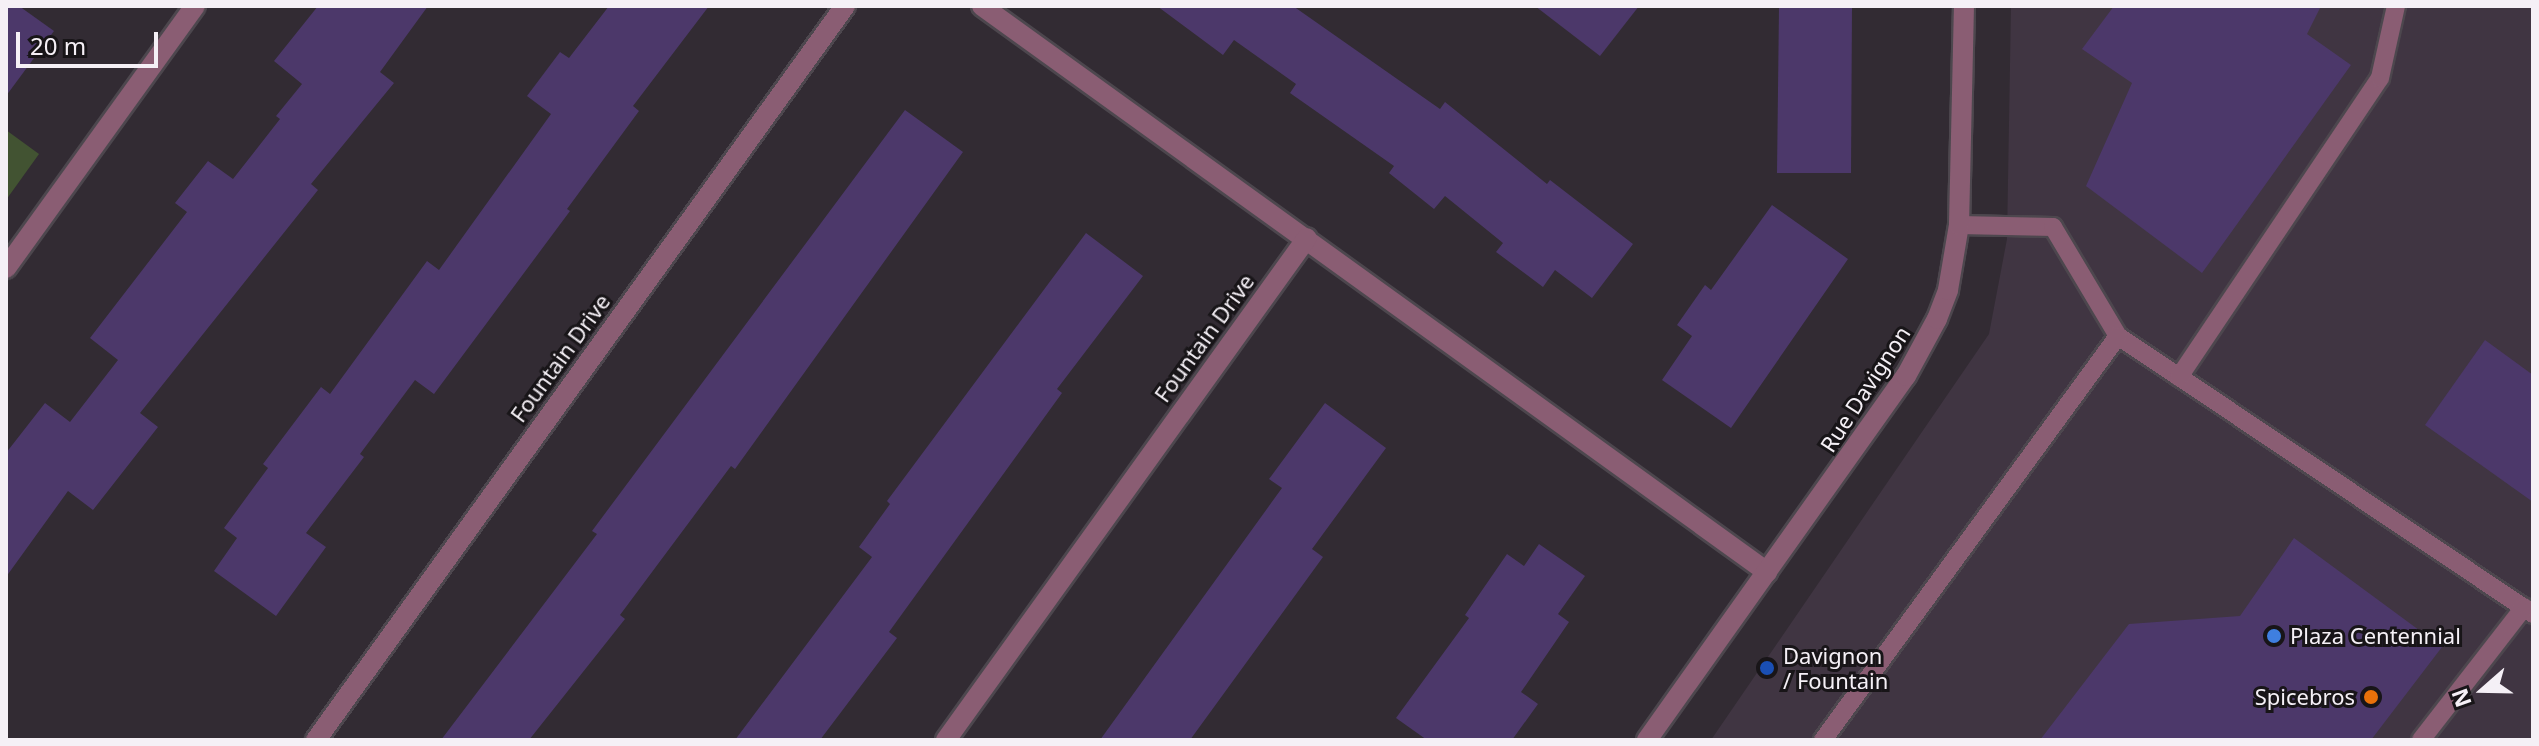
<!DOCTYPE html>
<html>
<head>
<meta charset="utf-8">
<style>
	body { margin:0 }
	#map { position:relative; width:2539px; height:746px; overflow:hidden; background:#322b33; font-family:"Noto Sans",sans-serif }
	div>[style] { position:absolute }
	.built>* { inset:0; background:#403542 }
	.green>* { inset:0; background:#425332 }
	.building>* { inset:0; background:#4c386a }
	.roads { filter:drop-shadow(2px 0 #4d474e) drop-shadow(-2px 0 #4d474e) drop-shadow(0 2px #4d474e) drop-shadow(0 -2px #4d474e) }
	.lane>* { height:18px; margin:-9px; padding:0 9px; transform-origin:9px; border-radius:9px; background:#8a5d73 }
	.street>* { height:20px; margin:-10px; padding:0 10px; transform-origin:10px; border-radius:10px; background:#8a5d73 }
	.dots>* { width:22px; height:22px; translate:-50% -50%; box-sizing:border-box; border:4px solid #181518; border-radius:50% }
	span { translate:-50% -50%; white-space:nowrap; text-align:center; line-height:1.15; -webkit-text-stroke:6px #181518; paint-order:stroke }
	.street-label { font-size:22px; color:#f5f0f6 }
	.poi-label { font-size:22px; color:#f5f0f6 }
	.left { translate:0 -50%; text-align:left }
	.right { translate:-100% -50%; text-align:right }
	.frame { position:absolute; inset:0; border:8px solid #f5f0f6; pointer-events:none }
	.north { position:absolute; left:2443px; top:650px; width:80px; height:80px; -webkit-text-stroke:6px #181518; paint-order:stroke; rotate:250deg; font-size:22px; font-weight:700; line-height:32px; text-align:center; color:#f5f0f6 }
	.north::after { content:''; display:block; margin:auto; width:28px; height:36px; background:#f5f0f6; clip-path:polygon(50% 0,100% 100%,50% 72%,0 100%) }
	.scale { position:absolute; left:16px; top:32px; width:142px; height:36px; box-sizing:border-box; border:4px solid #f5f0f6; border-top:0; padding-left:10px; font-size:24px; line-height:28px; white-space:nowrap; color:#f5f0f6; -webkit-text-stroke:6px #181518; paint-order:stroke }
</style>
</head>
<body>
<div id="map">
	<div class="built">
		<i style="clip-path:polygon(2011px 6px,2533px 6px,2533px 740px,1711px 740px,1989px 334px,2007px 239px)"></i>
	</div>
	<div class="green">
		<i style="clip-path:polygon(6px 130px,39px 154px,6px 200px)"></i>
	</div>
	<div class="building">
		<i style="clip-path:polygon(6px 6px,19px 6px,54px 31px,6px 96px)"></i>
		<i style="clip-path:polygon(318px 6px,428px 6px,380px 72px,394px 83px,311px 184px,318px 190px,140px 413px,158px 427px,93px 510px,68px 491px,6px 577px,6px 453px,45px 403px,70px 422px,118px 360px,90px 338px,187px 212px,175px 203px,208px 161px,233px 179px,280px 119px,276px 116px,302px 84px,274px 61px)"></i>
		<i style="clip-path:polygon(609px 6px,709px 6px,633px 106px,639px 111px,567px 209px,570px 211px,434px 394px,415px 380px,360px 454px,364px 457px,306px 533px,326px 547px,276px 616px,214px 571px,237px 538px,224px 528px,268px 468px,263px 464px,321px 387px,330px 394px,427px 261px,439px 270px,551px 114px,527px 96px,560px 52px,569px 58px)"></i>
		<i style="clip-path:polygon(1157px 6px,1293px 6px,1440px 109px,1445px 102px,1547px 184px,1550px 180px,1633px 244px,1592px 298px,1555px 270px,1543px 287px,1496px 252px,1503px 243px,1445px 196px,1434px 209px,1389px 173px,1394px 166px,1290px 93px,1296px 84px,1234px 40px,1223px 55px)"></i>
		<i style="clip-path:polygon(1535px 6px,1639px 6px,1600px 56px)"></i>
		<i style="clip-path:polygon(1779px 6px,1852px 6px,1851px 173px,1777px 173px)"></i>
		<i style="clip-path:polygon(2114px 6px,2321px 6px,2307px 34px,2351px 65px,2202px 273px,2086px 186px,2132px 83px,2082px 49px)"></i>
		<i style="clip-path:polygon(905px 110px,963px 152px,735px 469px,731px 466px,620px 615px,625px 619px,529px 740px,441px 740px,597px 534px,592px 531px)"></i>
		<i style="clip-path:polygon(1772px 205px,1848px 259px,1731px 428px,1662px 380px,1692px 336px,1677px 325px,1705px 285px,1711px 290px)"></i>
		<i style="clip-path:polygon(1086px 233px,1143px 276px,1057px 389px,1062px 393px,889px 632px,897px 638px,820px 740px,735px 740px,872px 557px,859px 547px,890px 504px,887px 501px)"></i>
		<i style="clip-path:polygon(2485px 340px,2533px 375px,2533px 502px,2425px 425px)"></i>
		<i style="clip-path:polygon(1325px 403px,1386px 448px,1312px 549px,1323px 557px,1190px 740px,1100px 740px,1282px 488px,1269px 479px)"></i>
		<i style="clip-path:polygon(2294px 538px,2442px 647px,2371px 740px,2040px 740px,2129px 624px,2240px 616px)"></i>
		<i style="clip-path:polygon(1539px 544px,1585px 576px,1558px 614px,1569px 622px,1521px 692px,1538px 704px,1512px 740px,1427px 740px,1396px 718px,1469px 618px,1465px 615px,1507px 554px,1524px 566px)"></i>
	</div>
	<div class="roads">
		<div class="lane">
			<i style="left:1959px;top:225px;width:94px;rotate:1.2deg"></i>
			<i style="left:2053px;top:227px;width:127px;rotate:59.2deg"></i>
			<i style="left:2118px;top:336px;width:500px;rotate:33.8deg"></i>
			<i style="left:2179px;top:377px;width:360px;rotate:-56.1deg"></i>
			<i style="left:2380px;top:78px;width:74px;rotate:-77.5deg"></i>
			<i style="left:1823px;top:740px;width:500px;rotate:-53.86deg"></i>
			<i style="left:2421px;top:740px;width:168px;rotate:-52.2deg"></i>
		</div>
		<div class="street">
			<i style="left:982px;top:6px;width:968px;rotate:35.79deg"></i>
			<i style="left:6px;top:268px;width:323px;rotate:-54.2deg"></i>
			<i style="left:316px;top:740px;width:905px;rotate:-54.22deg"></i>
			<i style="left:946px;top:740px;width:618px;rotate:-54.28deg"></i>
			<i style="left:1647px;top:740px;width:447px;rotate:-54.6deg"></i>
			<i style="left:1906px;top:376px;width:65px;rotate:-61.5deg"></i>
			<i style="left:1937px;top:319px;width:31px;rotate:-69deg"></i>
			<i style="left:1948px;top:290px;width:66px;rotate:-80.4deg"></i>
			<i style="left:1959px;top:225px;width:219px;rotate:-88.7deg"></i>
		</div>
	</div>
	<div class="dots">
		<i style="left:2274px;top:636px;background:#3f7fe0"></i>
		<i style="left:1767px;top:668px;background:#1a4fb4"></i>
		<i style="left:2371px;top:697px;background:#e8710a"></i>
	</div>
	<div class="street-label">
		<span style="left:1204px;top:338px;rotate:-54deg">Fountain Drive</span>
		<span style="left:560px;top:358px;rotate:-54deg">Fountain Drive</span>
		<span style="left:1865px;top:389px;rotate:-57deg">Rue Davignon</span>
	</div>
	<div class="poi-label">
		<span class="left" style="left:2290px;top:636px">Plaza Centennial</span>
		<span class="left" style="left:1783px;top:668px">Davignon<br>/ Fountain</span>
		<span class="right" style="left:2355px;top:697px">Spicebros</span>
	</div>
	<div class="frame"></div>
	<div class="north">N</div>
	<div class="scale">20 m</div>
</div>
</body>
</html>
